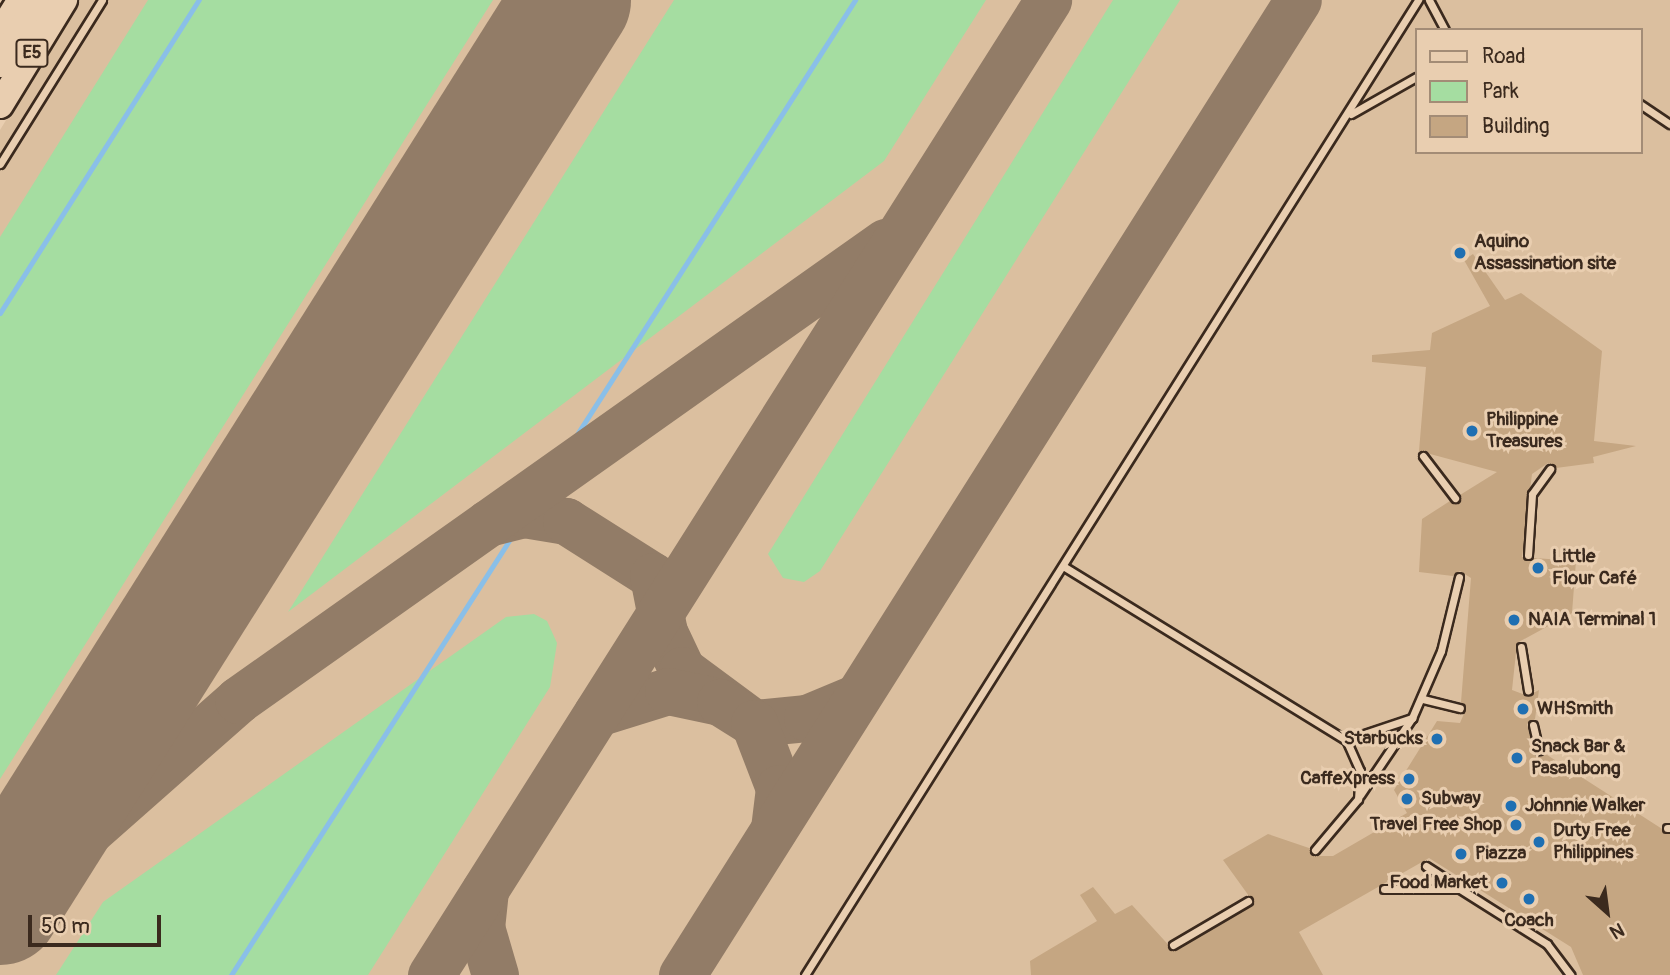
<!DOCTYPE html>
<html>
<head>
<meta charset="utf-8">
<style>
	body { margin:0 }
	#map { position:relative; width:1670px; height:975px; overflow:hidden; background:#e9ceb0; font-family:Pangolin,sans-serif }
	div>[style] { position:absolute }
	.built>* { inset:0; background:#dbbf9f }
	.green>* { inset:0; background:#a5dda1 }
	.stream>* { height:5px; margin:-2.5px; padding:0 2.5px; transform-origin:2.5px; border-radius:2.5px; background:#8abfe8 }
	.taxiway>* { height:47px; margin:-23.5px; padding:0 23.5px; transform-origin:23.5px; border-radius:23.5px; background:#927c67 }
	.runway>* { height:119px; margin:-59.5px; padding:0 59.5px; transform-origin:59.5px; border-radius:59.5px; background:#927c67 }
	.building>* { inset:0; background:#c5a682 }
	.roads { filter:drop-shadow(2px 0 #3b2a1e) drop-shadow(-2px 0 #3b2a1e) drop-shadow(0 2px #3b2a1e) drop-shadow(0 -2px #3b2a1e) }
	.lane>* { height:7px; margin:-3.5px; padding:0 3.5px; transform-origin:3.5px; border-radius:3.5px; background:#e9ceb0 }
	.primary>* { height:23px; margin:-11.5px; padding:0 11.5px; transform-origin:11.5px; border-radius:11.5px; background:#e9ceb0 }
	.highway>* { height:26px; margin:-13px; padding:0 13px; transform-origin:13px; border-radius:13px; background:#e9ceb0 }
	.dots>* { width:19px; height:19px; translate:-50% -50%; box-sizing:border-box; border:4px solid #e9ceb0; border-radius:50% }
	span { translate:-50% -50%; white-space:nowrap; text-align:center; line-height:1.15; -webkit-text-stroke:6px #e9ceb0; paint-order:stroke }
	.shield-label span { padding:2px 5px; background:#e9ceb0; border:2px solid; border-radius:5px; -webkit-text-stroke-width:0 }
	.shield-label { font-size:18px; color:#3b2a1e; font-weight:700 }
	.poi-label { font-size:19px; color:#3b2a1e; font-weight:700 }
	.left { translate:0 -50%; text-align:left }
	.right { translate:-100% -50%; text-align:right }
	.legend { position:absolute; left:1415px; top:28px; width:228px; height:126px; box-sizing:border-box; background:#e9ceb0; border:2px solid #a38c76; margin:0; padding:9px 12px; list-style:none; font-size:21px; color:#3b2a1e }
	.legend li { display:flex; align-items:center; gap:14px; height:35px }
	.legend b { width:35px; border:2px solid #a38c76 }
	.north { position:absolute; left:1572px; top:877px; width:70px; height:70px; -webkit-text-stroke:5px #e9ceb0; paint-order:stroke; rotate:152deg; font-size:19px; font-weight:700; line-height:28px; text-align:center; color:#3b2a1e }
	.north::after { content:''; display:block; margin:auto; width:24px; height:32px; background:#3b2a1e; clip-path:polygon(50% 0,100% 100%,50% 72%,0 100%) }
	.scale { position:absolute; left:28px; top:915px; width:133px; height:32px; box-sizing:border-box; border:4px solid #3b2a1e; border-top:0; padding-left:9px; font-size:21px; line-height:24px; white-space:nowrap; color:#3b2a1e; -webkit-text-stroke:5px #e9ceb0; paint-order:stroke }
</style>
</head>
<body>
<div id="map">
	<div class="built">
		<i style="clip-path:polygon(evenodd,80px 0,1670px 0,1670px 975px,0 975px,0 130px,80px 0,1416px 30px,1640px 30px,1640px 152px,1416px 152px,1416px 30px)"></i>
	</div>
	<div class="green">
		<i style="clip-path:polygon(148px 0,493px 0,0 779px,0 237px)"></i>
		<i style="clip-path:polygon(674px 0,986px 0,884px 161px,288px 612px)"></i>
		<i style="clip-path:polygon(1113px 0,1180px 0,820px 571px,804px 582px,783px 578px,768px 554px)"></i>
		<i style="clip-path:polygon(534px 614px,547px 621px,557px 643px,550px 687px,368px 975px,56px 975px,103px 902px,506px 617px)"></i>
	</div>
	<div class="stream">
		<i style="left:0;top:313px;width:371px;rotate:-57.6deg"></i>
		<i style="left:231px;top:975px;width:1158px;rotate:-57.38deg"></i>
	</div>
	<div class="taxiway">
		<i style="left:488px;top:523px;width:37px;rotate:-14deg"></i>
		<i style="left:524px;top:514px;width:43px;rotate:9.5deg"></i>
		<i style="left:566px;top:521px;width:103px;rotate:32.3deg"></i>
		<i style="left:653px;top:576px;width:57px;rotate:78.9deg"></i>
		<i style="left:664px;top:632px;width:42px;rotate:64.7deg"></i>
		<i style="left:682px;top:670px;width:89px;rotate:36.4deg"></i>
		<i style="left:754px;top:723px;width:53px;rotate:-5.4deg"></i>
		<i style="left:807px;top:718px;width:54px;rotate:-22.8deg"></i>
		<i style="left:597px;top:713px;width:74px;rotate:-17.2deg"></i>
		<i style="left:668px;top:691px;width:53px;rotate:11.9deg"></i>
		<i style="left:720px;top:702px;width:40px;rotate:32deg"></i>
		<i style="left:754px;top:723px;width:70px;rotate:69deg"></i>
		<i style="left:779px;top:788px;width:41px;rotate:97deg"></i>
		<i style="left:485px;top:890px;width:37px;rotate:96deg"></i>
		<i style="left:481px;top:927px;width:50px;rotate:73.7deg"></i>
		<i style="left:0;top:929px;width:127px;rotate:-47.9deg"></i>
		<i style="left:85px;top:835px;width:204px;rotate:-41.4deg"></i>
		<i style="left:238px;top:700px;width:793px;rotate:-35.29deg"></i>
		<i style="left:431px;top:975px;width:1154px;rotate:-57.67deg"></i>
		<i style="left:682px;top:975px;width:1153px;rotate:-57.72deg"></i>
	</div>
	<div class="runway">
		<i style="left:0;top:905px;width:1070px;rotate:-57.75deg"></i>
	</div>
	<div class="building">
		<i style="clip-path:polygon(1473px 254px,1505px 300px,1521px 293px,1602px 351px,1594px 441px,1636px 446px,1593px 457px,1594px 463px,1556px 468px,1548px 463px,1532px 474px,1522px 557px,1576px 561px,1572px 613px,1517px 643px,1512px 690px,1528px 696px,1539px 690px,1535px 719px,1527px 724px,1535px 755px,1544px 753px,1670px 834px,1670px 975px,1583px 975px,1571px 947px,1429px 858px,1299px 932px,1323px 975px,1031px 975px,1030px 961px,1097px 921px,1080px 895px,1093px 887px,1115px 914px,1132px 905px,1174px 951px,1254px 903px,1223px 860px,1268px 834px,1309px 848px,1313px 856px,1333px 856px,1407px 813px,1394px 790px,1437px 721px,1460px 723px,1466px 709px,1461px 702px,1471px 578px,1460px 571px,1453px 576px,1419px 572px,1422px 519px,1450px 501px,1458px 503px,1460px 495px,1497px 472px,1419px 451px,1426px 367px,1372px 362px,1372px 355px,1430px 350px,1432px 333px,1490px 306px,1464px 260px)"></i>
	</div>
	<div class="roads">
		<div class="lane">
			<i style="left:1429px;top:0;width:34px;rotate:62deg"></i>
			<i style="left:1640px;top:104px;width:36px;rotate:34deg"></i>
			<i style="left:1351px;top:114px;width:75px;rotate:-29.6deg"></i>
			<i style="left:0;top:164px;width:193px;rotate:-58.1deg"></i>
			<i style="left:1423px;top:456px;width:53px;rotate:52.7deg"></i>
			<i style="left:1528px;top:555px;width:61px;rotate:-86.2deg"></i>
			<i style="left:1532px;top:494px;width:31px;rotate:-54deg"></i>
			<i style="left:1063px;top:566px;width:332px;rotate:31.6deg"></i>
			<i style="left:1346px;top:740px;width:70px;rotate:-18.4deg"></i>
			<i style="left:1412px;top:718px;width:73px;rotate:-66.6deg"></i>
			<i style="left:1441px;top:651px;width:76px;rotate:-76.3deg"></i>
			<i style="left:1521px;top:647px;width:44px;rotate:80.8deg"></i>
			<i style="left:1423px;top:699px;width:38px;rotate:14deg"></i>
			<i style="left:1533px;top:725px;width:26px;rotate:77deg"></i>
			<i style="left:1360px;top:795px;width:93px;rotate:-56deg"></i>
			<i style="left:1667px;top:828px;width:3px"></i>
			<i style="left:1315px;top:850px;width:67px;rotate:-49.9deg"></i>
			<i style="left:1358px;top:799px;width:28px;rotate:-86deg"></i>
			<i style="left:1360px;top:771px;width:34px;rotate:-114deg"></i>
			<i style="left:1426px;top:866px;width:40px;rotate:32.9deg"></i>
			<i style="left:1384px;top:889px;width:76px"></i>
			<i style="left:1460px;top:889px;width:103px;rotate:32.3deg"></i>
			<i style="left:1547px;top:944px;width:39px;rotate:53deg"></i>
			<i style="left:1173px;top:945px;width:87px;rotate:-30.4deg"></i>
			<i style="left:805px;top:975px;width:1152px;rotate:-57.84deg"></i>
		</div>
		<div class="primary">
			<i style="left:0;top:29px;width:34px;rotate:-58deg"></i>
		</div>
		<div class="highway">
			<i style="left:0;top:64px;width:75px;rotate:-58.6deg"></i>
			<i style="left:0;top:105px;width:123px;rotate:-58.6deg"></i>
		</div>
	</div>
	<div class="dots">
		<i style="left:1460px;top:253px;background:#1f6fb2"></i>
		<i style="left:1472px;top:431px;background:#1f6fb2"></i>
		<i style="left:1538px;top:568px;background:#1f6fb2"></i>
		<i style="left:1514px;top:620px;background:#1f6fb2"></i>
		<i style="left:1523px;top:709px;background:#1f6fb2"></i>
		<i style="left:1437px;top:739px;background:#1f6fb2"></i>
		<i style="left:1517px;top:758px;background:#1f6fb2"></i>
		<i style="left:1409px;top:779px;background:#1f6fb2"></i>
		<i style="left:1407px;top:799px;background:#1f6fb2"></i>
		<i style="left:1511px;top:806px;background:#1f6fb2"></i>
		<i style="left:1516px;top:825px;background:#1f6fb2"></i>
		<i style="left:1539px;top:842px;background:#1f6fb2"></i>
		<i style="left:1461px;top:854px;background:#1f6fb2"></i>
		<i style="left:1502px;top:883px;background:#1f6fb2"></i>
		<i style="left:1529px;top:899px;background:#1f6fb2"></i>
	</div>
	<div class="shield-label">
		<span style="left:32px;top:53px">E5</span>
	</div>
	<div class="poi-label">
		<span class="left" style="left:1474px;top:253px">Aquino<br>Assassination site</span>
		<span class="left" style="left:1486px;top:431px">Philippine<br>Treasures</span>
		<span class="left" style="left:1552px;top:568px">Little<br>Flour Café</span>
		<span class="left" style="left:1528px;top:620px">NAIA Terminal 1</span>
		<span class="left" style="left:1537px;top:709px">WHSmith</span>
		<span class="right" style="left:1423px;top:739px">Starbucks</span>
		<span class="left" style="left:1531px;top:758px">Snack Bar &amp;<br>Pasalubong</span>
		<span class="right" style="left:1395px;top:779px">CaffeXpress</span>
		<span class="left" style="left:1421px;top:799px">Subway</span>
		<span class="left" style="left:1525px;top:806px">Johnnie Walker</span>
		<span class="right" style="left:1502px;top:825px">Travel Free Shop</span>
		<span class="left" style="left:1553px;top:842px">Duty Free<br>Philippines</span>
		<span class="left" style="left:1475px;top:854px">Piazza</span>
		<span class="right" style="left:1488px;top:883px">Food Market</span>
		<span style="left:1529px;top:921px">Coach</span>
	</div>
	<ul class="legend">
	<li><b style="height:9px;background:#e9ceb0"></b>Road</li>
	<li><b style="height:19px;background:#a5dda1"></b>Park</li>
	<li><b style="height:19px;background:#c5a682"></b>Building</li>
	</ul>
	<div class="north">N</div>
	<div class="scale">50 m</div>
</div>
</body>
</html>
